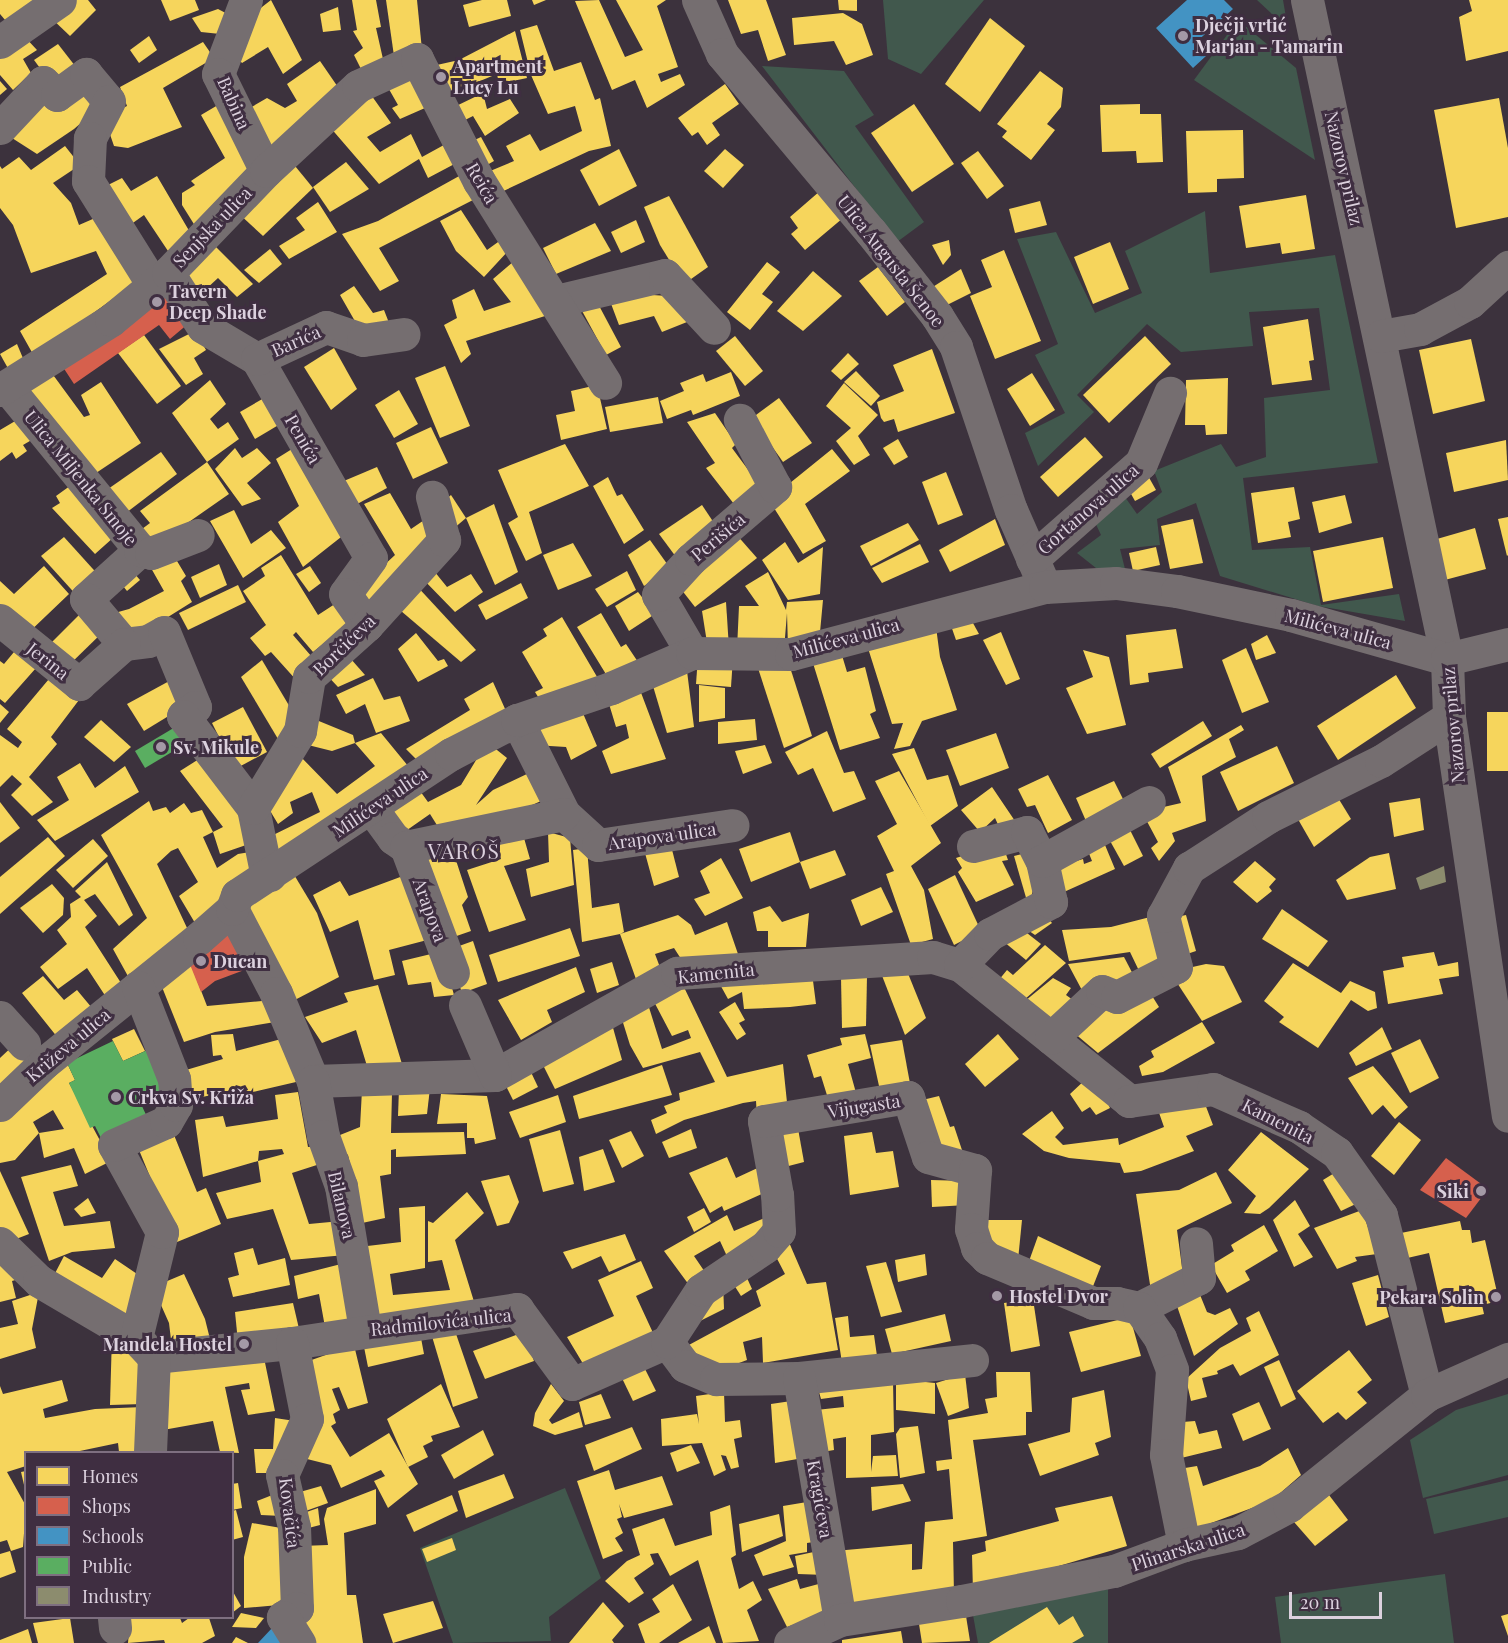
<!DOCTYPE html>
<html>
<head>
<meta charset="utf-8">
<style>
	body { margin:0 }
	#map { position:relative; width:1508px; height:1643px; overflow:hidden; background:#3c323d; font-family:"Playfair Display",serif }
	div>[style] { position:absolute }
	.green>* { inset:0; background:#41584d }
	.homes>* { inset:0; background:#f6d55c }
	.shops>* { inset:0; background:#d6604d }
	.schools>* { inset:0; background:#4393c3 }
	.public>* { inset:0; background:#5aae61 }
	.industry>* { inset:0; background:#8c8c6e }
	.minor>* { height:33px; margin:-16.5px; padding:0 16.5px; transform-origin:16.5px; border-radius:16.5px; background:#756e70 }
	.dots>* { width:16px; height:16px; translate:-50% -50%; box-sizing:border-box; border:3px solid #3f2e41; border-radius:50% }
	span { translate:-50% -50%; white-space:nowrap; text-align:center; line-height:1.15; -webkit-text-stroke:6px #3f2e41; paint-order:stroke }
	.poi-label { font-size:18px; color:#dcd1de; font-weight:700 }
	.left { translate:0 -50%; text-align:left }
	.right { translate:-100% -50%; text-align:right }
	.street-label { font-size:18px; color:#dcd1de }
	.quarter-label { font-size:21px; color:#dcd1de; letter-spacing:1.5px }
	.legend { position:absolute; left:24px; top:1451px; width:210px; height:168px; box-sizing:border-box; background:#3f2e41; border:2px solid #7e6f80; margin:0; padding:8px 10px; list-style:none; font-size:18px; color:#dcd1de }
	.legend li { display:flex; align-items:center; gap:12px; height:30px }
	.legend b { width:30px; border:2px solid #7e6f80 }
	.scale { position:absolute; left:1289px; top:1592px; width:93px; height:27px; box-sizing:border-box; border:3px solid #dcd1de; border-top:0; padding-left:8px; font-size:18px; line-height:21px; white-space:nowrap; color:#dcd1de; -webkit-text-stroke:4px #3f2e41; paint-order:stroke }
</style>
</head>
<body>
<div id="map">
	<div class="green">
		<i style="clip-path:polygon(883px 0,984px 0,921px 74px,888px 59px)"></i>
		<i style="clip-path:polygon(1257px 0,1283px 0,1288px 29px)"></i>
		<i style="clip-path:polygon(1238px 20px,1296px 68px,1315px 160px,1194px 80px)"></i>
		<i style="clip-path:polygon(762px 66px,844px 71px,874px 115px,855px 126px,924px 222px,897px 242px)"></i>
		<i style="clip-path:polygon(1205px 211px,1210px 273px,1335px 255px,1378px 463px,1243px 478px,1252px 550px,1310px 547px,1321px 605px,1399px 594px,1405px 621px,1318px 606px,1220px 576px,1196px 503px,1157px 519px,1160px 545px,1120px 549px,1125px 569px,1096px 568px,1077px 553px,1101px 535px,1092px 516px,1120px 490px,1137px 514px,1162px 492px,1154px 471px,1221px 444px,1236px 467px,1266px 457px,1264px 398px,1330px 390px,1319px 308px,1249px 312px,1253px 346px,1181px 352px,1147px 324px,1077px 395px,1094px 412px,1038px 466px,1025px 433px,1065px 413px,1035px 355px,1058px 344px,1017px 239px,1056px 232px,1095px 313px,1142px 293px,1125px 251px)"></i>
		<i style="clip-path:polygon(1508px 1394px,1508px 1475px,1423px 1498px,1410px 1440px,1456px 1410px)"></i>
		<i style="clip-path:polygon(1508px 1480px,1508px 1517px,1434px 1534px,1426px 1499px)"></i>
		<i style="clip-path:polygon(565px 1488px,601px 1578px,549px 1617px,551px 1641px,453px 1643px,420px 1548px)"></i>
		<i style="clip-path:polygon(1445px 1574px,1454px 1643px,1281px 1643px,1275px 1597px)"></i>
		<i style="clip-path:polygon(1108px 1589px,1108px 1643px,978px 1643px,973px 1615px)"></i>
	</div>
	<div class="homes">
		<i style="clip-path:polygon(0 0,47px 0,11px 27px,0 14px)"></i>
		<i style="clip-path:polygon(65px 0,88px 0,96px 10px,70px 36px,48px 15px)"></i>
		<i style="clip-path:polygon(161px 0,195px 0,199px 10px,170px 21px)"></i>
		<i style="clip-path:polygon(271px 0,302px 60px,283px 74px,268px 47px,242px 63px,233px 53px,248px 18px)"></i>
		<i style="clip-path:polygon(352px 0,376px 0,381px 27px,376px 28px,383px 59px,362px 71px,354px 55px,363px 48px,353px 31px,357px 30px)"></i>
		<i style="clip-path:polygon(386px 0,417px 0,422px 50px,394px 56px)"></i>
		<i style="clip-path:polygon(482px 0,507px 0,511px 16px,469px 27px,463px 5px)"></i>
		<i style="clip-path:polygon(532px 0,546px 0,534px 5px)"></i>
		<i style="clip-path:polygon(599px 0,625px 57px,643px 50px,616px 0,666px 0,657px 6px,678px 67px,658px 74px,661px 82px,680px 74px,685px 85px,647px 108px,635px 80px,612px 90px,575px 1px)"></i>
		<i style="clip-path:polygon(728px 0,766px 0,786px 55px,768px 61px,758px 30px,741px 34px)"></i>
		<i style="clip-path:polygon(838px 0,857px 0,857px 11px,839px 10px)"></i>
		<i style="clip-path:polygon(1469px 0,1508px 0,1508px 51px,1466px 61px,1459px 17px,1472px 11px)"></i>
		<i style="clip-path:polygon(338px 7px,341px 30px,323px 32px,320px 14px)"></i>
		<i style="clip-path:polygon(218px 9px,237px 19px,230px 35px,201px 32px,192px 18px)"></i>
		<i style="clip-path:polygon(843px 13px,862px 24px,873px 55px,846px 65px,834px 41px,794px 45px,792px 18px)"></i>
		<i style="clip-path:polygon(990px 18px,1025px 46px,980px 112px,945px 84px)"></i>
		<i style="clip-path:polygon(537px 25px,554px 71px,581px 62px,595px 100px,600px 98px,611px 146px,589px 151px,497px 194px,483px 174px,514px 161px,506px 146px,530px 134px,540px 151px,582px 131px,575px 106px,548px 114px,531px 75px,520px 30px)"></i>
		<i style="clip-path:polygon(515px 31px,527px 78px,499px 84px,497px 74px,441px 97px,428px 67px,459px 60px)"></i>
		<i style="clip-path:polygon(23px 35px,37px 50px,23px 59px,31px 73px,13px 90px,0 75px,0 53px)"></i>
		<i style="clip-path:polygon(149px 36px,157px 50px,139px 63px,130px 50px)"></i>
		<i style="clip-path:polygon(203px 42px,214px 58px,163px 88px,182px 127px,128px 148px,114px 146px,104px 117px,127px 106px,120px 87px)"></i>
		<i style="clip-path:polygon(58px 44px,79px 71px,57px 91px,34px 60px)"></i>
		<i style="clip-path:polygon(320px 61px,342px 93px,267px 162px,243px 112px,267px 98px,285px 108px,297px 101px,287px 84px)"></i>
		<i style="clip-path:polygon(1040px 71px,1063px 88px,1061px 107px,1047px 124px,1055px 130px,1031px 160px,1002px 137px,1007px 131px,997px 124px)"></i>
		<i style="clip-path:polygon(409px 74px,425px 108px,400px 119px,392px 108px,398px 105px,386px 84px)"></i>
		<i style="clip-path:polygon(0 81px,7px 89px,0 95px)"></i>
		<i style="clip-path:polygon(725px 84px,739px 104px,712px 123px,720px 135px,707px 145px,698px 132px,692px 136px,678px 118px)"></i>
		<i style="clip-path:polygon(75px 85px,96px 110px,74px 129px,37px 154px,12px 138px,28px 106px)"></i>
		<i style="clip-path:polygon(369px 92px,391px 123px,367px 137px,380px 152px,411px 134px,422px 157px,453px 140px,462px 160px,428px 178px,419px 159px,379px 184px,329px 126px)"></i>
		<i style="clip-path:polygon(483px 93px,487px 109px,510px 99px,519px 113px,485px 136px,473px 116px,459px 123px,450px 109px)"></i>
		<i style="clip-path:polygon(1499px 98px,1508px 148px,1508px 217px,1456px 228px,1434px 110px)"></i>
		<i style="clip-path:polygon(223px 102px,260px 171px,197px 229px,182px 205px,182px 193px,195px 185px,191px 181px,225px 158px,201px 115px)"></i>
		<i style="clip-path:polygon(914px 104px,954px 164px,912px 192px,871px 133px)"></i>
		<i style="clip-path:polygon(1140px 104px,1140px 114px,1161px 114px,1163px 162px,1137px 163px,1136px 151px,1102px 152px,1100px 105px)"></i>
		<i style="clip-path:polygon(1243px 130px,1244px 178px,1217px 179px,1217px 192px,1188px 193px,1186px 131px)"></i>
		<i style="clip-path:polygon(481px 137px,494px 161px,480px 169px,466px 144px)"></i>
		<i style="clip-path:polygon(65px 146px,80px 165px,53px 183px,71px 203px,79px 225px,102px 215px,143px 277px,34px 356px,20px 331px,107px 274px,96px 251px,31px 273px,13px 225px,0 208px,0 166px,2px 169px,19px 157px,31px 170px)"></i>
		<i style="clip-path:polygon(619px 149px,637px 186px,599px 206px,580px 170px)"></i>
		<i style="clip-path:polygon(725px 149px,744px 165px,723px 188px,704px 171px)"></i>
		<i style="clip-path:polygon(978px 151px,1004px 186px,987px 199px,961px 163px)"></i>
		<i style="clip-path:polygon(291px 161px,313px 188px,263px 236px,237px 212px)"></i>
		<i style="clip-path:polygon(346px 162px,369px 189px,330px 212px,313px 187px)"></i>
		<i style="clip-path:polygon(461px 175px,473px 200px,379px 248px,399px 281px,380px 291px,342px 234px,378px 221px)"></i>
		<i style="clip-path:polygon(157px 176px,191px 234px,170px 254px,144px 215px,123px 230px,98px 190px,122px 178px,131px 191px)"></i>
		<i style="clip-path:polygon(820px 191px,843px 218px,805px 250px,791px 234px,798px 228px,790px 217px)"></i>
		<i style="clip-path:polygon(1306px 195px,1315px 249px,1282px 254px,1280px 243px,1246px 248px,1239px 206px)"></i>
		<i style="clip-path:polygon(669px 196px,708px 267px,684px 284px,660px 245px,644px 207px)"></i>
		<i style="clip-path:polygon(1040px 201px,1047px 225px,1015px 233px,1009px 209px)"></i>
		<i style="clip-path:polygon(318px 202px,337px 232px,289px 259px,279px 246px,305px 230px,296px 218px)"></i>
		<i style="clip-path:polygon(461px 210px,487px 250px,505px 237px,509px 250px,484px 277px,456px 251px,440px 221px)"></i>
		<i style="clip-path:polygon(636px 220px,645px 242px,621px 253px,611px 232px)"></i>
		<i style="clip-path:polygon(595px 223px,611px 251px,556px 274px,543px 248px)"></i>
		<i style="clip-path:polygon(209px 240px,253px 284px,237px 297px,218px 278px,192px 302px,174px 275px)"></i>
		<i style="clip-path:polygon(949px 240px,951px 255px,943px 265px,932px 245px)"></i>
		<i style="clip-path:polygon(1110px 242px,1129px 289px,1093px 304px,1074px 257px)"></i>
		<i style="clip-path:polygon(270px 249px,282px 264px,259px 283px,244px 270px)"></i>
		<i style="clip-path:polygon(1004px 250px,1041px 341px,995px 359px,970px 296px,992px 287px,981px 260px)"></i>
		<i style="clip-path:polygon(514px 261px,545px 316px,466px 341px,471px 354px,461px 363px,444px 325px,457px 318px,452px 300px,474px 289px,484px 311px,511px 302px,493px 279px)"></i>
		<i style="clip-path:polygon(767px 262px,780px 272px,762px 294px,773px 302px,750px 330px,727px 312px)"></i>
		<i style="clip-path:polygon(878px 267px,905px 302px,887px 316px,859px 281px)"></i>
		<i style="clip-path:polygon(961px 269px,971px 293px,941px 308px,928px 290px)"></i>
		<i style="clip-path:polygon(813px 271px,842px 296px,803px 331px,777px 311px)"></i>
		<i style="clip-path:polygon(354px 286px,373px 313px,384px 310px,391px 328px,364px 337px,340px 295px)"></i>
		<i style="clip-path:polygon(652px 295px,668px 296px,692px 320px,662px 332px,654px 316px,619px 325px,610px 301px)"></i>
		<i style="clip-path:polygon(596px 300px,621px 347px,606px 355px,581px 309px)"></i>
		<i style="clip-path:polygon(1308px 319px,1314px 360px,1309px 361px,1312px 380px,1272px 385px,1263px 327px)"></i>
		<i style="clip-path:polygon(195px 331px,206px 350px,194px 358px,203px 374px,186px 385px,159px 349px)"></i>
		<i style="clip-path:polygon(144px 335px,181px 386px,157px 404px,118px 353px)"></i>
		<i style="clip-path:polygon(735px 336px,763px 371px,745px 386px,716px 351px)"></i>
		<i style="clip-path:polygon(1145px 336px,1171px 364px,1109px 423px,1083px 395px)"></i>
		<i style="clip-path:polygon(1471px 339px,1485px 401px,1433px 414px,1419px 350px)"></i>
		<i style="clip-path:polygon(17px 344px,25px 363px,10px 372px,0 354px)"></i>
		<i style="clip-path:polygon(334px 348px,357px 389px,331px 410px,304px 367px)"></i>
		<i style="clip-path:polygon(932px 349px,955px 413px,898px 432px,894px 419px,884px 422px,881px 418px,877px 402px,904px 391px,893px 365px)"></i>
		<i style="clip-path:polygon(848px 353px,859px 364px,841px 380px,831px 371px)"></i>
		<i style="clip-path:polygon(445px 366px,470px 426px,440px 438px,415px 378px)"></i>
		<i style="clip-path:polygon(48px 368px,84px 417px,90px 415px,81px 395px,101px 382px,141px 443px,87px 479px,15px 388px)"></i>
		<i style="clip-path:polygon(856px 371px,880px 396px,871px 406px,844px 382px)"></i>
		<i style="clip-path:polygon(731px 372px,740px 396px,693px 415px,691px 410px,667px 419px,660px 401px,684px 391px,680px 383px,703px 374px,706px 382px)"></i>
		<i style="clip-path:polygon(1032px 373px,1055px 410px,1030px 426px,1007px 389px)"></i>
		<i style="clip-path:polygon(1228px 378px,1227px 434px,1206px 435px,1205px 425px,1185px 425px,1186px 380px)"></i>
		<i style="clip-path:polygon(210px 380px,226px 404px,210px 419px,218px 429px,228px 422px,239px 439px,207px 462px,172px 413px)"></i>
		<i style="clip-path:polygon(844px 383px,878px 415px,858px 436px,870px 455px,854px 465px,836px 441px,851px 428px,826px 406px)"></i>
		<i style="clip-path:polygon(597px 385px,607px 429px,561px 440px,556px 415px,575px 411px,571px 391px)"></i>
		<i style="clip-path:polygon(399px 390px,418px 424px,394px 438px,375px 405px)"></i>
		<i style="clip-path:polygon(271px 394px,287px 420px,255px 439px,240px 412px)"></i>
		<i style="clip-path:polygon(658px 397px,663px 423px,610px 432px,605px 407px)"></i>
		<i style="clip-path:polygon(779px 398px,812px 443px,783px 462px,752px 418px)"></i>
		<i style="clip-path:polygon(715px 413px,736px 444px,732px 448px,763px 490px,741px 513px,706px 468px,715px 463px,687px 422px)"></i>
		<i style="clip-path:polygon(22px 417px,35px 438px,23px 445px,27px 451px,16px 459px,12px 452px,0 461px,0 430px)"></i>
		<i style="clip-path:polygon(431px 427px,448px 463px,413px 479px,396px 443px)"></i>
		<i style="clip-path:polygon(1085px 437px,1103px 457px,1058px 497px,1040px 477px)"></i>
		<i style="clip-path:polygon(898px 439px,908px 457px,894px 465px,883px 448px)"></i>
		<i style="clip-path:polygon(1506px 440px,1508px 480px,1454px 492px,1446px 453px)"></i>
		<i style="clip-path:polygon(300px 444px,350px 530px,303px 567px,278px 522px,299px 506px,276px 459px)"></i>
		<i style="clip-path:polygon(565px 444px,589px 486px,529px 512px,542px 553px,526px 561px,508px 523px,518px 517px,498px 470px)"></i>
		<i style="clip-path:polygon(235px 448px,242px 458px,257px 448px,271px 463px,247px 483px,261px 499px,242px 506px,215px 469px)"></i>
		<i style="clip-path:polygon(832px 449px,850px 471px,805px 504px,826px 541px,803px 554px,769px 500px)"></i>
		<i style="clip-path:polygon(161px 452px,177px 474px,118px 519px,98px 496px)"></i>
		<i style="clip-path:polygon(207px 462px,229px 494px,153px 547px,142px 529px,150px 523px,140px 511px)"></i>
		<i style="clip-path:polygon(377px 467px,387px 488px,346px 510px,332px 486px)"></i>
		<i style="clip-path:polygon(946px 472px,963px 515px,938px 525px,922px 482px)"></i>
		<i style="clip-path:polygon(1147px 474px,1156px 490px,1135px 501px,1126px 485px)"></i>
		<i style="clip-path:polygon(608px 477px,617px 496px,622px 494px,644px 530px,624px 544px,593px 486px)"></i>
		<i style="clip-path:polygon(74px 483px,114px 537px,95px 554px,52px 508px,60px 503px,56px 496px)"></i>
		<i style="clip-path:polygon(1294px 487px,1300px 519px,1288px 522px,1291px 537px,1258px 543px,1251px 493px)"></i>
		<i style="clip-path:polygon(390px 493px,411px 529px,433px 514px,439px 530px,369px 617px,352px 595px,395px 555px,364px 504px)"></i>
		<i style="clip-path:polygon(451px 495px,466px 518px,446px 535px,437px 507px)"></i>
		<i style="clip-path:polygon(1345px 495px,1352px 523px,1319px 533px,1312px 502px)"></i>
		<i style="clip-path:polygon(494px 504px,518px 572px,495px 585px,466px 518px)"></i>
		<i style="clip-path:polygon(702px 505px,720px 532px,679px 561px,659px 534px)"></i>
		<i style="clip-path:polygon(234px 510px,251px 544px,271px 530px,286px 548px,243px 578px,210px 521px)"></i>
		<i style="clip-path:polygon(1508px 517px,1508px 555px,1507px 556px,1498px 519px)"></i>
		<i style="clip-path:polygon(995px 519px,1005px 545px,950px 572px,939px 550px)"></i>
		<i style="clip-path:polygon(1193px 519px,1203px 563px,1170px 569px,1161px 526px)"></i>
		<i style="clip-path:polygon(908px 523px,919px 540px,871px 566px,860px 546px)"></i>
		<i style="clip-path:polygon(1475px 528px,1486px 569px,1441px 581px,1430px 541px)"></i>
		<i style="clip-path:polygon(735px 533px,757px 558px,695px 607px,677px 584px)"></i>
		<i style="clip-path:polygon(64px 537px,102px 579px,80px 599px,41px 556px)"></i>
		<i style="clip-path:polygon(1383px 537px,1393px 588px,1323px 602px,1313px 551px)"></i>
		<i style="clip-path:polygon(650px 540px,670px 568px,644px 586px,628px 555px)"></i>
		<i style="clip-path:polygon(785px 542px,798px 563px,823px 547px,820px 594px,788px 600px,762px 560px)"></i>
		<i style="clip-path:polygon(573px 543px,592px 576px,558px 590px,543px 555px)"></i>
		<i style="clip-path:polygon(920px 544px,929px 562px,882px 583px,872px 568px)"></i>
		<i style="clip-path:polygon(1156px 547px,1160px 565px,1133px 571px,1129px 553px)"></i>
		<i style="clip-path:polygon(281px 555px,318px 615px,341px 600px,352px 621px,313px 652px,296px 632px,293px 635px,318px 664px,298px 682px,271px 652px,265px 656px,250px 638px,266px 625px,243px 591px,265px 576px,261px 568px)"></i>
		<i style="clip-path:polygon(174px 556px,186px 576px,181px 581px,192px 602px,152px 627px,123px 638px,104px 616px,129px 609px,164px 591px,151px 568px)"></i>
		<i style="clip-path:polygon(219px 564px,227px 585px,200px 598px,191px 577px)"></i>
		<i style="clip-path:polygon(127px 565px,140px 580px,127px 591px,115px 576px)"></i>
		<i style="clip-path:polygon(44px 566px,69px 594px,24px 637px,0 615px,0 581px,14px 594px)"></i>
		<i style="clip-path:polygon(310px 566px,321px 583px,309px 592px,296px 574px)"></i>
		<i style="clip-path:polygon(430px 566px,447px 587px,471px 574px,483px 592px,455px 612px,420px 576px)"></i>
		<i style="clip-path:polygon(627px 571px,636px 590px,607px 607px,595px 589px)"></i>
		<i style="clip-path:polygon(768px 572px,786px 610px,787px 602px,823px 600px,819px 643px,788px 648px,787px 613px,784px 650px,737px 649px,739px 606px,759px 606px,745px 586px)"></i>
		<i style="clip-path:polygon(414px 583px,476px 650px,461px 662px,394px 605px)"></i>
		<i style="clip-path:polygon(521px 583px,528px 598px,486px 620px,478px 605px)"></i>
		<i style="clip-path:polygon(238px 585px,246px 602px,188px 630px,179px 613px)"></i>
		<i style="clip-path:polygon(638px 592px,655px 614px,629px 631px,615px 606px)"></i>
		<i style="clip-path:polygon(726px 602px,729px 648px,708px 649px,702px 611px)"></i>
		<i style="clip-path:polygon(87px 607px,106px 629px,66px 668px,46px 648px)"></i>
		<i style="clip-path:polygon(601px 613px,621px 647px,626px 644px,640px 665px,612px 684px,577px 627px)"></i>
		<i style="clip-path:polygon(968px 614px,979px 634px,956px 640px,949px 620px)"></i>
		<i style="clip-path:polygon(562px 617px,603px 687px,545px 708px,535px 692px,543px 688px,522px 652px,547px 636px,543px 629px)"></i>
		<i style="clip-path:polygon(936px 627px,940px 657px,957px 710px,922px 721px,910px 746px,894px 749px,903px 723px,892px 724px,867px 645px)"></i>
		<i style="clip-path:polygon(1176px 629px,1183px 668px,1148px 673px,1149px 682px,1130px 685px,1126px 635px)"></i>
		<i style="clip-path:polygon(1001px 632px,1020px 679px,1006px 685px,983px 640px)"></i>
		<i style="clip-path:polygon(416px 633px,438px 661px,444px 659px,448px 666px,418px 682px,398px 649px)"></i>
		<i style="clip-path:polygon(1267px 635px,1276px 653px,1256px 660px,1251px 644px)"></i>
		<i style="clip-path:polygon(19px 646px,36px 668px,5px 703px,0 699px,0 661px,4px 664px)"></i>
		<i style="clip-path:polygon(1246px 648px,1269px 702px,1242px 713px,1222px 660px)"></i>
		<i style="clip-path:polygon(343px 650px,365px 675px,338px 687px,324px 672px)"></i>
		<i style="clip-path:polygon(1083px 650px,1109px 657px,1126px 725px,1087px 734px,1066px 688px,1093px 677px)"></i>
		<i style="clip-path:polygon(841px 652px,847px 672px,865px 667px,876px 711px,870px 714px,880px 738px,840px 750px,812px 660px)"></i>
		<i style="clip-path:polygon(698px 657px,733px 657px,731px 687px,696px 684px)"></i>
		<i style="clip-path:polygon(262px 660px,297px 719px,284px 749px,241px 677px)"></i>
		<i style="clip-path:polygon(788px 661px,812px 736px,784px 748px,756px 662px)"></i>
		<i style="clip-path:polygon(686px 663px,694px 727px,667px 733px,650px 676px)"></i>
		<i style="clip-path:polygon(54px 673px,82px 696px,51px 737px,57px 744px,29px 777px,53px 802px,32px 816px,11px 795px,22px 784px,12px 775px,0 787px,0 735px,18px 748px,22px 742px,7px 729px)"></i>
		<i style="clip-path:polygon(1396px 675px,1416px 708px,1338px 760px,1317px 726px)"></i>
		<i style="clip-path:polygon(373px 678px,384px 700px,400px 696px,410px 721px,376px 733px,365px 704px,346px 714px,336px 695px)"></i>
		<i style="clip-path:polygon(173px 679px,185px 706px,144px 731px,127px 704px)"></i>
		<i style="clip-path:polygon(493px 682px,506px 711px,424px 767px,406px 749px,470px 710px,464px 699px)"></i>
		<i style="clip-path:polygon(637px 682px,666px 759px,611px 774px,602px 751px,629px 738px,626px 724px,616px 727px,606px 694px)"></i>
		<i style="clip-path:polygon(699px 685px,725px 688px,725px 718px,699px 722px)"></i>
		<i style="clip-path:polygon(0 704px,9px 712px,0 723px)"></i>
		<i style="clip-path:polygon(579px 704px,597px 746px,571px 760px,566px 747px,534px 745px,531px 721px)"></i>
		<i style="clip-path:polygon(243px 707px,267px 752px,235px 769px,212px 723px)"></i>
		<i style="clip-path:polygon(1487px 712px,1508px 712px,1508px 771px,1487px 771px)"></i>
		<i style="clip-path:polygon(309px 717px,353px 735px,355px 743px,332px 751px,304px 744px)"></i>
		<i style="clip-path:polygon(755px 719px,757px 740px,718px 744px,718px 722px)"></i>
		<i style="clip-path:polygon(101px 720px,131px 747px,114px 762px,84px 737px)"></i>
		<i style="clip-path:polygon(1203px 721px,1212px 736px,1160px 768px,1151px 754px)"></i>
		<i style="clip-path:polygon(1241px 725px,1244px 730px,1229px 739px,1236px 757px,1202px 776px,1206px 821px,1172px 833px,1175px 841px,1159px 861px,1151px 848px,1158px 842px,1142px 812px,1181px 803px,1168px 767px)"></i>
		<i style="clip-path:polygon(827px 731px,844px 773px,854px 771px,866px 799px,833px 812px,813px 768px,798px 775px,785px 752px)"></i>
		<i style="clip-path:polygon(381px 733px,413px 772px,274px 862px,265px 839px,320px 812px,312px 792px,290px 802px,293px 813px,278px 824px,266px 804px,300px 756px,337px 794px,375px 766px,355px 743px)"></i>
		<i style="clip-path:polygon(996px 733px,1009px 768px,960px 786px,946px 750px)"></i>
		<i style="clip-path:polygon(487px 742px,507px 758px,476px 805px,493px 790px,529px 773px,541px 801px,505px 817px,440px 830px,430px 814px,400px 835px,377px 809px,415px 784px,428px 802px,461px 785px)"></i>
		<i style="clip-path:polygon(765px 745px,772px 763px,743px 774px,735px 751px)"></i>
		<i style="clip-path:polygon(1277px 746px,1294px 783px,1238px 811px,1220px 772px)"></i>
		<i style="clip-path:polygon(914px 748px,927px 780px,948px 775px,958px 806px,930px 826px,892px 754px)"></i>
		<i style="clip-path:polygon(199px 759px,244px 817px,249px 844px,220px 854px,213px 832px,203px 837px,217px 868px,238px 854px,250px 852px,254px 868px,195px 923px,179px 896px,198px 882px,178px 848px,171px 851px,157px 864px,188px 930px,129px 978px,113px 949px,147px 918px,101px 835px,149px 801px,153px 811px,166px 807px,170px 813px,184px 803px,191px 813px,202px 810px,213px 832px,223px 827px,180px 771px)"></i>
		<i style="clip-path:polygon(80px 763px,95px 788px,125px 766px,139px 792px,55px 841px,37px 820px,69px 800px,57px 777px)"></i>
		<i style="clip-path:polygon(899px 771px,941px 843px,911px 866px,924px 890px,933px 939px,911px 945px,886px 874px,894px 871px,877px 836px,897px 824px,875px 781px)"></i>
		<i style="clip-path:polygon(1048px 775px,1072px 820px,1048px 833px,1035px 805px,1027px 807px,1018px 789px)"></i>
		<i style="clip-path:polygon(1114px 781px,1128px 809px,1089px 828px,1076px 798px)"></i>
		<i style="clip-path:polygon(992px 787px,1017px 824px,1001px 831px,995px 818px,980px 832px,961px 810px)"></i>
		<i style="clip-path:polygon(1332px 788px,1351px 819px,1314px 847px,1295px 814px)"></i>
		<i style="clip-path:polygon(1420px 798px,1424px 830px,1394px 837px,1389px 803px)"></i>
		<i style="clip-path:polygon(0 802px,20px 828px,0 843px)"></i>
		<i style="clip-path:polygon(1125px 820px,1143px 856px,1124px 866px,1104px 830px)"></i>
		<i style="clip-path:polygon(522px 831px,530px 859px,504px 866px,526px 920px,489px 932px,467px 870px,501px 859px,492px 833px)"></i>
		<i style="clip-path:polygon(548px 832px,570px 838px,574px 885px,531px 897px,526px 869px,549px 862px)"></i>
		<i style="clip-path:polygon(790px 832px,800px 862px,751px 882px,739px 849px)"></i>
		<i style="clip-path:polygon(48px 837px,65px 856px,0 914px,0 877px)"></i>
		<i style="clip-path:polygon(669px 838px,679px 877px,654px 886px,642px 842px)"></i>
		<i style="clip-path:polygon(93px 839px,108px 856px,73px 888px,56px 870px)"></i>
		<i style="clip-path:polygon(450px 842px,468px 897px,462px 905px,471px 931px,445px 940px,418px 854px)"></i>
		<i style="clip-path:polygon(451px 843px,484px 846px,461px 862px)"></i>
		<i style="clip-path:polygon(1002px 843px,1008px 860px,1002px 861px,1014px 885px,976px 902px,958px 872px,962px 868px,956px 858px)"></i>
		<i style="clip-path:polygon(1105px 845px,1115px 869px,1055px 896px,1048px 870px,1083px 859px,1084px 864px,1092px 861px,1088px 851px)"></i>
		<i style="clip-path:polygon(587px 848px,592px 908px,619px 903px,624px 932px,620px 934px,678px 915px,691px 925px,695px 935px,727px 922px,738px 954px,683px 962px,674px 948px,655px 954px,661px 970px,637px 982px,620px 934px,582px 942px,573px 850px)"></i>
		<i style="clip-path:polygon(835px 850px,846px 875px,810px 889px,800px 862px)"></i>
		<i style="clip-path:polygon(1389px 853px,1396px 889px,1347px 900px,1336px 880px,1370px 857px)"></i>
		<i style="clip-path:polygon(1022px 854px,1038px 866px,1029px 908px,1014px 856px)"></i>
		<i style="clip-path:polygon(721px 858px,743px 898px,705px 916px,694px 899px,710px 893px,700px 871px)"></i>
		<i style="clip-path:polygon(1255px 861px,1276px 879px,1269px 887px,1272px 891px,1257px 903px,1233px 882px)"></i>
		<i style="clip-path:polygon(107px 862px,133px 915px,119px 926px,95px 894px,84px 900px,97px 916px,85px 927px,121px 983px,106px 997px,87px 968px,58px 989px,40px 967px,67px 944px,57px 930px,71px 917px,70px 904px,81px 897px,75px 891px)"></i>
		<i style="clip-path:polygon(290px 868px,317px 913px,339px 977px,289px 1003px,240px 897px)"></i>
		<i style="clip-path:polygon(411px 873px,431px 939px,389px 950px,395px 975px,374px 980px,358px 920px,330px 932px,313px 895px,340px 881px,349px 896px)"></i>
		<i style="clip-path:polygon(955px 875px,981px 931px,954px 945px,928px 889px)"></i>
		<i style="clip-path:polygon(52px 884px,64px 898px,63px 915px,43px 933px,20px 908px)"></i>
		<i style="clip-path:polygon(881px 887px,893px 912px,861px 926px,851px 900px)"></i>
		<i style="clip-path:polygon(770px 906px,782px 922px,809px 913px,806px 947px,768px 947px,768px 931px,757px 931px,753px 912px)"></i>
		<i style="clip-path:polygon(1041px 909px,1052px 923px,1035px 935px,1019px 924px)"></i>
		<i style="clip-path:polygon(1282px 909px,1328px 941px,1308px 967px,1262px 939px)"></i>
		<i style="clip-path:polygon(1158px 915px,1170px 966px,1142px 977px,1130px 952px,1069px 961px,1062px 930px,1111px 927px)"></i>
		<i style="clip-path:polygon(1186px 915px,1196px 951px,1178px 957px,1167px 919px)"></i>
		<i style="clip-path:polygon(1018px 926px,1041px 944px,1026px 960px,997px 936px)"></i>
		<i style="clip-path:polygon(570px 928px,580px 956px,498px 982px,489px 955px)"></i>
		<i style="clip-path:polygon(473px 941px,487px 984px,462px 993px,448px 950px)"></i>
		<i style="clip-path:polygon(1045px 945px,1066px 963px,1024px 1000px,998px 981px,1007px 970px,1013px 975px)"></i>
		<i style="clip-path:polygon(1434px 952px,1438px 966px,1458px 962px,1459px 976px,1439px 979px,1443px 994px,1388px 1004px,1383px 971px,1404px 967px,1402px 957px)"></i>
		<i style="clip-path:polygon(431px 954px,448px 973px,454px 995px,434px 997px,431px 982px,408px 985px,402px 961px)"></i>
		<i style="clip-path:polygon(188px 957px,207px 1006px,273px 1000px,281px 1021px,215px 1032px,184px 1042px,158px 977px)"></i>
		<i style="clip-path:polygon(1124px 957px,1137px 982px,1084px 994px,1068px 964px)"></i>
		<i style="clip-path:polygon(612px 962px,619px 985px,597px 993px,590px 969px)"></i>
		<i style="clip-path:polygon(1293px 963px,1341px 993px,1350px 981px,1375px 992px,1377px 1008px,1368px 1011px,1351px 1000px,1318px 1048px,1279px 1022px,1284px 1017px,1264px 1001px)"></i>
		<i style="clip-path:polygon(1206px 964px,1224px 966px,1242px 1002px,1202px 1021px,1170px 972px)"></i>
		<i style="clip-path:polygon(576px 967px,585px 992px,547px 1010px,552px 1022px,521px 1040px,498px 1000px)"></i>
		<i style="clip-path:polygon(907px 971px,926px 1018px,905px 1035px,881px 973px)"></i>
		<i style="clip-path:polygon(812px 973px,816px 1004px,790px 1007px,744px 1009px,742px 992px,728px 999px,717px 979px)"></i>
		<i style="clip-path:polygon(43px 976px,64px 1000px,77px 990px,92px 1008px,58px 1038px,22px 993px)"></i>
		<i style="clip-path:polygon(867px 976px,866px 1026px,842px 1028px,841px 977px)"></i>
		<i style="clip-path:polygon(1053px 978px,1071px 988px,1066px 995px,1077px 1003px,1057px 1022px,1025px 1001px)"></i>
		<i style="clip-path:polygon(682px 983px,727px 1077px,783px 1064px,788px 1112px,757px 1117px,756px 1101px,743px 1103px,684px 1120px,656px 1134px,651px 1120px,667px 1113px,664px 1106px,680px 1100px,679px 1093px,715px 1082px,700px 1052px,643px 1068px,630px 1045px,620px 1013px,647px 1001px,662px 1049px,691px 1038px,688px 1030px,672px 1036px,651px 996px)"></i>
		<i style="clip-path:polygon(1144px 983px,1159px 1007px,1098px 1053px,1067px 1027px)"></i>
		<i style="clip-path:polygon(378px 985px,402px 1064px,367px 1066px,356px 1030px,322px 1043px,305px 1017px,348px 1002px,344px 993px)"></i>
		<i style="clip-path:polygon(735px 1002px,745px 1020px,739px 1023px,746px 1034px,737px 1040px,719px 1012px)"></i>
		<i style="clip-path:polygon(610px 1017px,622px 1060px,555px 1089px,540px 1059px)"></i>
		<i style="clip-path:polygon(1202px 1022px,1215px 1043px,1163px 1072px,1142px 1076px,1139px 1066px,1154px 1057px,1151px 1051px)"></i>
		<i style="clip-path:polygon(1382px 1027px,1392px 1049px,1356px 1066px,1349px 1053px)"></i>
		<i style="clip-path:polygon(134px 1029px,145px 1051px,123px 1061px,112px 1039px)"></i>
		<i style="clip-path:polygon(233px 1034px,236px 1051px,285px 1038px,296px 1082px,240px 1095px,239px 1089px,184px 1101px,176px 1073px,223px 1059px,221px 1055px,213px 1056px,211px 1035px)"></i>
		<i style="clip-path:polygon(865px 1034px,871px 1058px,848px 1064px,858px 1100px,831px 1108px,821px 1076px,814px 1078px,807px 1055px,842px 1045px,840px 1038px)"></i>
		<i style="clip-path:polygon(998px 1034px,1019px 1059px,985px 1087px,965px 1064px)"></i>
		<i style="clip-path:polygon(1420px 1039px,1439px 1078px,1410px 1093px,1391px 1053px)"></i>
		<i style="clip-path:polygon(902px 1040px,911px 1089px,881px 1095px,870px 1045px)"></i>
		<i style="clip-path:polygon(16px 1043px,33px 1060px,0 1093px,0 1058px)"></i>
		<i style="clip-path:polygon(67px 1063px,75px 1080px,69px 1083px,111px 1161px,85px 1174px,74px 1148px,44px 1158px,39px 1133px,64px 1129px,53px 1110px,33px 1122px,39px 1133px,15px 1160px,0 1163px,0 1113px)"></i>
		<i style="clip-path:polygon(662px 1065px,672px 1095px,579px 1119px,573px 1096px)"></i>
		<i style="clip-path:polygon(1373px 1066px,1408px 1107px,1395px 1119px,1383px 1105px,1372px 1115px,1348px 1078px)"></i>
		<i style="clip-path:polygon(529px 1068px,538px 1087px,513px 1100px,505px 1084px)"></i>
		<i style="clip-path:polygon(1086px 1079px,1102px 1090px,1110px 1108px,1096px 1115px,1090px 1107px,1082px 1112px,1070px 1094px)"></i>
		<i style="clip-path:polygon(430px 1088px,427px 1114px,398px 1116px,399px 1089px)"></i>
		<i style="clip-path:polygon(362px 1090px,392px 1093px,391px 1133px,464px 1132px,466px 1154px,396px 1157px,396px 1149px,391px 1150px,391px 1174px,380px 1176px,385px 1218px,353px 1225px,354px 1181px,348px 1155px,330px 1139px,360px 1127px)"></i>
		<i style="clip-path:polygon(evenodd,298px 1092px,308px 1147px,320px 1146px,323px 1163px,292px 1173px,309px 1224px,341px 1221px,345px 1255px,291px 1260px,273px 1209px,227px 1219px,216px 1193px,261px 1182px,258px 1161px,203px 1177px,195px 1120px,223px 1116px,226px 1127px,278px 1119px,275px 1095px,298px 1092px,282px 1149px,284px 1154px,258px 1161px,259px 1151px,282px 1149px)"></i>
		<i style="clip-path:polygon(441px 1094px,487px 1096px,496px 1139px,475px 1144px,474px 1138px,467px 1138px,467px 1123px,437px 1124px)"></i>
		<i style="clip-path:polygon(558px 1095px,566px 1122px,520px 1138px,509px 1112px)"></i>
		<i style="clip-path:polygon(939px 1096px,950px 1127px,954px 1126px,964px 1156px,939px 1155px,914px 1102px)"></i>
		<i style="clip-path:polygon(1202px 1096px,1213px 1125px,1186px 1136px,1194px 1151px,1141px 1171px,1124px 1173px,1120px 1163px,1069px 1158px,1044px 1151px,1022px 1134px,1052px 1111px,1064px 1128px,1055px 1137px,1063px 1145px,1118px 1138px,1119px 1145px,1164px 1127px,1157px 1107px)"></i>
		<i style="clip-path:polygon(1399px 1122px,1421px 1140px,1394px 1175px,1371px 1156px)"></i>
		<i style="clip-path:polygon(797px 1123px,804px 1162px,777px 1169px,768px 1127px)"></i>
		<i style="clip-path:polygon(691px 1129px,697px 1148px,669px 1158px,662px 1142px)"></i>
		<i style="clip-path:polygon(560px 1130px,574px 1184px,543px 1192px,529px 1139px)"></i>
		<i style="clip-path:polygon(631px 1131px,644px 1156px,622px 1168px,609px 1140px)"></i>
		<i style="clip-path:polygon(872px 1132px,876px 1153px,893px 1151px,899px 1187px,850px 1195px,844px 1136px)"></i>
		<i style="clip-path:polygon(1261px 1132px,1309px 1169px,1269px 1208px,1260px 1214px,1244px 1213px,1256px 1196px,1228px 1170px)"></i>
		<i style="clip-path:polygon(174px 1135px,197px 1192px,206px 1188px,221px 1224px,177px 1242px,139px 1150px)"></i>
		<i style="clip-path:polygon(603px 1149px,615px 1182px,584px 1191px,579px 1157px)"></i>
		<i style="clip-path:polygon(727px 1157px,736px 1178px,764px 1165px,766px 1192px,724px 1211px,722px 1206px,710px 1213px,689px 1173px)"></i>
		<i style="clip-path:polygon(71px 1165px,78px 1186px,53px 1192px,64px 1226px,110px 1221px,115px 1248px,72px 1252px,49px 1261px,21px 1177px)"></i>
		<i style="clip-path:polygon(0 1171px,29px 1234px,6px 1243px,0 1231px)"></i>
		<i style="clip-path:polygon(1216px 1172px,1232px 1203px,1177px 1230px,1184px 1282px,1151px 1291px,1136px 1194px,1179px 1190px)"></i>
		<i style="clip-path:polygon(1336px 1172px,1360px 1202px,1341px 1211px,1323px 1180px)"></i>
		<i style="clip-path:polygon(509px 1175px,519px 1202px,509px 1223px,497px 1226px,481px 1181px)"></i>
		<i style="clip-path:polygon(931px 1180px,967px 1181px,967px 1205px,932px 1207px)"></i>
		<i style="clip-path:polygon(467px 1192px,484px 1213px,455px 1240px,476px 1308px,372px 1319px,359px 1247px,401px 1242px,399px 1208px,425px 1206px,425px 1268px,390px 1274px,393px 1295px,450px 1290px,442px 1260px,428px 1262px,428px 1221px,433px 1223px)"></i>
		<i style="clip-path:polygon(88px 1198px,96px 1213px,81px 1217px,74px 1209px)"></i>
		<i style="clip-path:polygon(1295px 1200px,1310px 1226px,1298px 1234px,1313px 1257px,1294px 1267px,1273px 1220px)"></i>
		<i style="clip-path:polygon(704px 1208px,711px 1222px,694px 1232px,687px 1217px)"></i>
		<i style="clip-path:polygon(1362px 1210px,1377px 1254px,1355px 1257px,1357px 1261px,1337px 1269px,1314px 1228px)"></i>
		<i style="clip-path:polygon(727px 1215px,734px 1231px,769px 1216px,769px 1231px,731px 1265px,720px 1241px,694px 1256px,709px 1278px,692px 1289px,664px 1251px)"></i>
		<i style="clip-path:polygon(980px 1220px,1022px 1220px,1018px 1260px,985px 1246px)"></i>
		<i style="clip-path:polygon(1460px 1221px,1462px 1230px,1470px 1230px,1472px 1243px,1485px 1240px,1499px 1301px,1482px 1305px,1484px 1314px,1445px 1323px,1429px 1253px,1403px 1259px,1396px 1234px)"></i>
		<i style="clip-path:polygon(1264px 1225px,1278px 1251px,1245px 1271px,1250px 1280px,1227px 1293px,1211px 1265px,1234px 1251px,1231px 1245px)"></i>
		<i style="clip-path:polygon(625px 1234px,636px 1260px,609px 1272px,601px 1256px,572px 1269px,563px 1252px)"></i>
		<i style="clip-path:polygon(1038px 1236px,1101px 1266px,1090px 1294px,1028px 1264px)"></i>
		<i style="clip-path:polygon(788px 1240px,807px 1284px,826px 1282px,838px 1350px,763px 1363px,762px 1337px,743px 1342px,747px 1360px,715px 1372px,687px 1346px,761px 1306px,756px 1291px,785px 1274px,772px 1249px)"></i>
		<i style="clip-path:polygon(253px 1248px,258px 1265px,285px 1258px,290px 1285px,233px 1297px,228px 1278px,239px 1275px,234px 1253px)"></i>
		<i style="clip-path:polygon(0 1254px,25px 1277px,12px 1281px,16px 1298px,0 1302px)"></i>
		<i style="clip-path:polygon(925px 1254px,927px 1275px,898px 1282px,895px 1260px)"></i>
		<i style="clip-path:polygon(64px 1256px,102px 1278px,115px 1259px,143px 1278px,125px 1325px,51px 1281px)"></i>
		<i style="clip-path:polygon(641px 1261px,653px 1288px,636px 1296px,654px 1335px,585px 1367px,567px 1337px,614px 1316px,598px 1280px)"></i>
		<i style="clip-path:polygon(886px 1262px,902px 1312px,881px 1317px,866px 1266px)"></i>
		<i style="clip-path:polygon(345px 1263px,356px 1322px,325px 1327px,319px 1294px,298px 1299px,294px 1276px)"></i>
		<i style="clip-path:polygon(742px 1267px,752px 1289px,741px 1296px,729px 1277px)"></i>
		<i style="clip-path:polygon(184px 1274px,205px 1319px,211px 1343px,172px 1348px,169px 1323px,153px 1287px)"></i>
		<i style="clip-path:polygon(1378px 1275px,1389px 1317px,1366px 1326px,1352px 1283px)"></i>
		<i style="clip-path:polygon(723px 1282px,724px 1309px,690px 1326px)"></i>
		<i style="clip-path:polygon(1196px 1285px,1207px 1312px,1215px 1315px,1230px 1308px,1238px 1324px,1194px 1356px,1177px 1306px)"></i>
		<i style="clip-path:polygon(39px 1292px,32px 1329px,36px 1348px,0 1359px,0 1328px,18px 1324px,12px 1301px)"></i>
		<i style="clip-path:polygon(1033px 1299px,1040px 1346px,1011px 1352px,1004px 1303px)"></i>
		<i style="clip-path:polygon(293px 1303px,300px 1333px,238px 1342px,235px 1312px)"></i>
		<i style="clip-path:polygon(1259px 1311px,1279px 1355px,1240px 1376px,1233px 1364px,1217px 1371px,1218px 1374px,1202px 1378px,1207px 1397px,1191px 1401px,1186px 1379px,1220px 1348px,1251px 1331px,1246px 1318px)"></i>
		<i style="clip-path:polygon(945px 1314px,951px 1341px,892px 1354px,885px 1329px)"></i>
		<i style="clip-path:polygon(848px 1316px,850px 1337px,874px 1335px,878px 1363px,843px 1369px,835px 1318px)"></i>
		<i style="clip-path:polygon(1130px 1317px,1141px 1356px,1081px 1372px,1069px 1332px)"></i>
		<i style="clip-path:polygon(454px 1328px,478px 1398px,453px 1407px,431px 1333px)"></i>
		<i style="clip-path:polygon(524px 1332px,534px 1361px,485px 1379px,473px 1351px)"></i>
		<i style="clip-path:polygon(112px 1335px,145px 1357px,143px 1404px,110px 1405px)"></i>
		<i style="clip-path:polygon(421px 1338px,424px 1354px,368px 1367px,363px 1342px)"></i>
		<i style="clip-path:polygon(354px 1345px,368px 1403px,348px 1409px,339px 1387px,332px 1389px,340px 1410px,333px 1414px,336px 1423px,331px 1426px,350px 1457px,389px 1433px,418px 1484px,388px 1508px,374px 1481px,385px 1476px,381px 1470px,341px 1488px,331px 1465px,299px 1457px,303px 1363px)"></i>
		<i style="clip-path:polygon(1349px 1350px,1372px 1380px,1357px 1392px,1367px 1403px,1346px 1420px,1338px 1412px,1323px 1423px,1297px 1391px)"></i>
		<i style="clip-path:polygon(263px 1353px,275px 1411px,248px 1415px,241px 1390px,250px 1389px,249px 1383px,225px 1387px,239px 1453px,220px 1452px,213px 1421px,163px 1430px,159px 1368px)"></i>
		<i style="clip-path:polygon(1279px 1360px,1296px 1399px,1281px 1407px,1264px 1367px)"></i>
		<i style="clip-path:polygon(644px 1367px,656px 1391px,633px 1401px,621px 1376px)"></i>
		<i style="clip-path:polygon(996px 1372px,1030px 1372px,1032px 1412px,1026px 1412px,1026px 1435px,973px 1440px,987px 1536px,953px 1542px,954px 1595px,841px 1607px,835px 1551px,912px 1544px,912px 1570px,922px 1569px,925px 1522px,953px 1519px,949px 1469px,937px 1471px,936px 1461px,952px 1459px,948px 1420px,988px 1413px,985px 1399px,997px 1397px)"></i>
		<i style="clip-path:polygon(965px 1374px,969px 1408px,948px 1416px,936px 1383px)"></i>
		<i style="clip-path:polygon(896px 1379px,935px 1383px,935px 1414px,896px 1410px)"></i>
		<i style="clip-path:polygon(62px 1380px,68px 1401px,43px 1409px,45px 1418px,95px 1409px,143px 1407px,140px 1452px,119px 1452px,118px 1443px,75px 1452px,26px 1452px,26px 1466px,7px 1472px,26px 1506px,23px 1547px,11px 1551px,7px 1540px,0 1542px,0 1386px,3px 1394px)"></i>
		<i style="clip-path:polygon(893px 1381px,894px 1432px,871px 1435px,871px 1472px,873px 1456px,896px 1455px,898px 1476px,846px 1478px,846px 1437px,833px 1439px,834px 1450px,822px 1452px,816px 1410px,844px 1407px,843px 1396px,821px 1399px,817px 1385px)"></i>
		<i style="clip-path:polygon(441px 1384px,460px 1427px,431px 1436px,433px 1441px,423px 1446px,428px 1457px,408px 1467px,387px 1419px)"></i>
		<i style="clip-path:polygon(551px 1384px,564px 1401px,549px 1420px,552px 1424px,579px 1412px,583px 1427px,555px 1435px,533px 1426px,535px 1413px)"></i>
		<i style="clip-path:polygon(1104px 1390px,1111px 1437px,1095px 1443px,1099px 1455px,1040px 1476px,1028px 1444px,1070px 1432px,1072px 1398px)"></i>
		<i style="clip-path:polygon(724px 1392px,725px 1422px,740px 1420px,742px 1437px,734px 1439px,739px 1467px,731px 1469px,726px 1456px,721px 1455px,726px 1470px,714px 1476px,702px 1443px,662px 1446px,661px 1419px,697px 1414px,699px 1424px,696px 1396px)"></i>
		<i style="clip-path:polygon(601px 1394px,611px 1418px,585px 1425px,579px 1402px)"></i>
		<i style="clip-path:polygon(798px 1400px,803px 1458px,775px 1463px,771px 1404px)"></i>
		<i style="clip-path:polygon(1259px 1402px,1271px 1429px,1243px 1441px,1232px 1414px)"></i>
		<i style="clip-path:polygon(275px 1418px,295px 1421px,278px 1473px,256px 1473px,254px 1449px,273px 1449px)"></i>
		<i style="clip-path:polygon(1195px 1421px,1199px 1434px,1217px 1430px,1222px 1448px,1173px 1460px,1170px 1423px)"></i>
		<i style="clip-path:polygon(918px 1426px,925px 1473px,900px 1478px,896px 1434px,900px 1428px)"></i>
		<i style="clip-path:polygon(632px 1427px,642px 1449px,594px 1471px,585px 1445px)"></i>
		<i style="clip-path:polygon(483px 1430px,494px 1455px,454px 1479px,441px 1455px)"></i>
		<i style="clip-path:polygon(691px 1445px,700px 1463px,677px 1472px,670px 1453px)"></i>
		<i style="clip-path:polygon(1288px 1448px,1301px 1475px,1271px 1501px,1192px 1530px,1173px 1470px,1197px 1466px,1203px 1486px,1260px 1466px)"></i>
		<i style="clip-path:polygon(609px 1470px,615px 1490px,662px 1476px,673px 1505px,624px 1518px,619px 1504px,622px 1517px,617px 1519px,623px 1533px,615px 1538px,623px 1551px,603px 1559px,577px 1481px)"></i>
		<i style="clip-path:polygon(26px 1471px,26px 1488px,25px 1489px,21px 1472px)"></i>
		<i style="clip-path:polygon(504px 1474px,514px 1498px,466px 1518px,458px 1491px)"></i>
		<i style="clip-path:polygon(238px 1483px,242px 1508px,232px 1510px,232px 1484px)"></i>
		<i style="clip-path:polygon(903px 1484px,911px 1501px,872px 1511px,871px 1487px)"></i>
		<i style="clip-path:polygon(321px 1486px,328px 1503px,300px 1513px,293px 1494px)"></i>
		<i style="clip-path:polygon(376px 1489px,376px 1524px,344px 1533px,347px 1595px,356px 1595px,363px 1643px,310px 1643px,302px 1631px,301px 1546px,328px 1545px,324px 1519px,327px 1508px)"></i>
		<i style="clip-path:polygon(280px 1492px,282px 1516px,261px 1515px,257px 1501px)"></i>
		<i style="clip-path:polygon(452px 1495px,458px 1511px,414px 1532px,406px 1515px)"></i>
		<i style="clip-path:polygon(1329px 1495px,1348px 1520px,1315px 1546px,1294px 1522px)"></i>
		<i style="clip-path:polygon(1112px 1496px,1127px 1546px,973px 1591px,972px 1555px,986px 1551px,985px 1541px,1059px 1521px,1055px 1508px)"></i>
		<i style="clip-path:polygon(813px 1501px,820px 1541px,807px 1543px,807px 1552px,789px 1555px,794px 1567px,763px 1576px,754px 1555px,786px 1541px,783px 1506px)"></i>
		<i style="clip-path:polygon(730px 1505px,736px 1555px,731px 1558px,739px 1589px,753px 1581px,762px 1600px,747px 1610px,759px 1641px,723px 1643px,698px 1560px,670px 1576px,658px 1553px,650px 1554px,654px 1564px,634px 1578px,644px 1593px,629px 1603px,605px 1581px,627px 1561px,640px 1555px,632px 1529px,664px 1518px,675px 1546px,712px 1535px,710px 1512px)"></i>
		<i style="clip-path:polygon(318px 1508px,320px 1525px,301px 1530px,301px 1514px)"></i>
		<i style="clip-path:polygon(236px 1510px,243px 1537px,232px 1540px,232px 1511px)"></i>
		<i style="clip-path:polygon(779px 1514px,783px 1536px,742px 1552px,739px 1524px)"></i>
		<i style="clip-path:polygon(252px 1523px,287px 1529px,290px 1604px,244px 1608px,244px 1557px)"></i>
		<i style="clip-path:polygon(452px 1538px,456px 1550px,427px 1562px,422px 1549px)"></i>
		<i style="clip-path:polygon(823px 1550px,826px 1575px,798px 1574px,795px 1556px)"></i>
		<i style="clip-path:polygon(10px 1551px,16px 1572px,0 1578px,0 1554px)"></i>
		<i style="clip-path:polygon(797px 1579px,800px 1589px,826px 1582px,829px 1612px,787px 1627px,768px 1589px)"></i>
		<i style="clip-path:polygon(673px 1584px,692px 1620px,659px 1643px,645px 1643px,638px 1624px,660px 1612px,652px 1599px)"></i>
		<i style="clip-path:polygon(232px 1590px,241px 1606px,232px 1613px)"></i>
		<i style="clip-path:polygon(433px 1601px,443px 1628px,393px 1643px,383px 1614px)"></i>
		<i style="clip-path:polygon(603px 1602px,624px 1626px,612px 1640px,614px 1643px,569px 1643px)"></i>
		<i style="clip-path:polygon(1047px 1607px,1059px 1625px,1073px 1616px,1084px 1636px,1072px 1643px,989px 1643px)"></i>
		<i style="clip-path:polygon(241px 1613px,264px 1618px,256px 1628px,232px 1627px)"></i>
		<i style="clip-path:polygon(1508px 1614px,1508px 1636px,1501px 1616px)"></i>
		<i style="clip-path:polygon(966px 1616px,970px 1641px,922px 1643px,919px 1624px)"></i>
		<i style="clip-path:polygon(70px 1618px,74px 1643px,38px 1643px,33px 1623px)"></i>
		<i style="clip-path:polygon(130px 1618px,180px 1618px,182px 1623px,189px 1618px,209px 1618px,215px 1636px,202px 1643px,165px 1643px,164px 1640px,128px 1643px)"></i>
		<i style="clip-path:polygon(709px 1626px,716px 1643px,678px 1643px)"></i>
		<i style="clip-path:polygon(28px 1629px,32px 1643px,0 1643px,0 1640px)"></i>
		<i style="clip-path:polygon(901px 1631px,903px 1643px,842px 1643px,842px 1640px)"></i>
		<i style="clip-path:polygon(236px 1637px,248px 1643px,232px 1643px)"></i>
	</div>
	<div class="shops">
		<i style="clip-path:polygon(163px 285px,189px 323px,170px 339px,159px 325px,74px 384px,59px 361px)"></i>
		<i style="clip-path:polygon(228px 934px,247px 969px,215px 981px,201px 992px,189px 962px)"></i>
		<i style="clip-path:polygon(1446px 1158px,1488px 1189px,1466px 1218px,1420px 1190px)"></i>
	</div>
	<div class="schools">
		<i style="clip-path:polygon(1187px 0,1224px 0,1233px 9px,1194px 44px,1206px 56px,1193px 68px,1156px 28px)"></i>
		<i style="clip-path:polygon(273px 1627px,288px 1643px,258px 1643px)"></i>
	</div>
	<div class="public">
		<i style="clip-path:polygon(177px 726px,187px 743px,145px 768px,135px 751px)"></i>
		<i style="clip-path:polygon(113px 1041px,123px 1061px,152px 1048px,172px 1090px,141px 1104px,148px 1119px,102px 1140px,95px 1126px,90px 1128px,69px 1083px,75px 1080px,67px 1063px)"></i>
	</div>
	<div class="industry">
		<i style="clip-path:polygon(1444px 866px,1446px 882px,1420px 890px,1416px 878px)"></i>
	</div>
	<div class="minor">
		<i style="left:246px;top:0;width:79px;rotate:110.7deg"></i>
		<i style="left:218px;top:74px;width:108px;rotate:63.7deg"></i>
		<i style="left:698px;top:0;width:59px;rotate:66deg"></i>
		<i style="left:722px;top:54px;width:232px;rotate:50.1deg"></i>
		<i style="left:871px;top:232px;width:107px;rotate:51.8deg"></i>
		<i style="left:937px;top:316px;width:36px;rotate:58deg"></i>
		<i style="left:956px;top:347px;width:172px;rotate:71.4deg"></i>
		<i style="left:1011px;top:510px;width:84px;rotate:66.2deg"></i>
		<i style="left:1307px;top:0;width:674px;rotate:78.01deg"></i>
		<i style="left:1447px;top:659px;width:58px;rotate:88deg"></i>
		<i style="left:1449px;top:717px;width:403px;rotate:81.6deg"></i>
		<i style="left:0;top:42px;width:73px;rotate:-35deg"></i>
		<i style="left:0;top:128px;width:63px;rotate:-46.9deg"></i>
		<i style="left:43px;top:82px;width:19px;rotate:43deg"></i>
		<i style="left:57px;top:95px;width:36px;rotate:-36deg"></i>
		<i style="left:86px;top:74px;width:35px;rotate:50deg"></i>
		<i style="left:109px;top:101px;width:42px;rotate:117.2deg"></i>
		<i style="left:90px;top:138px;width:43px;rotate:92.7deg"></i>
		<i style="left:88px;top:181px;width:123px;rotate:58deg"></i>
		<i style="left:168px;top:273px;width:64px;rotate:57.1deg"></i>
		<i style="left:203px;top:327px;width:63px;rotate:30.7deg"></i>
		<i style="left:257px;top:359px;width:229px;rotate:60.2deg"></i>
		<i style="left:371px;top:558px;width:44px;rotate:125.8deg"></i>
		<i style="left:345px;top:594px;width:38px;rotate:55deg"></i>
		<i style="left:556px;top:301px;width:112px;rotate:-13.4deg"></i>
		<i style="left:665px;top:275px;width:72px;rotate:47.2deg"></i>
		<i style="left:1381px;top:336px;width:40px;rotate:-10deg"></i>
		<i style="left:1420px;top:329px;width:57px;rotate:-28.4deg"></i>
		<i style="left:1470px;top:302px;width:52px;rotate:-42.6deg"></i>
		<i style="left:257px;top:359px;width:76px;rotate:-24.9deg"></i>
		<i style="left:326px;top:327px;width:39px;rotate:19deg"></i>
		<i style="left:363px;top:340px;width:41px;rotate:-8.3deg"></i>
		<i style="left:7px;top:387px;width:210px;rotate:50.8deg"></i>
		<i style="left:140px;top:550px;width:73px;rotate:137.8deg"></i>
		<i style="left:86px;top:599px;width:59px;rotate:49.8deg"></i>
		<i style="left:124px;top:644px;width:24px;rotate:-7deg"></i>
		<i style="left:148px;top:641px;width:18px;rotate:-29deg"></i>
		<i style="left:164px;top:632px;width:81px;rotate:67.5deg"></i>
		<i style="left:195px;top:707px;width:15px;rotate:143deg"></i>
		<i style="left:183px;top:716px;width:116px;rotate:52.7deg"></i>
		<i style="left:0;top:390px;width:131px;rotate:-32.2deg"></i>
		<i style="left:111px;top:320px;width:74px;rotate:-39.5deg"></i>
		<i style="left:168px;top:273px;width:141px;rotate:-46.1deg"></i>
		<i style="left:266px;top:171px;width:125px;rotate:-42.7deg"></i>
		<i style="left:358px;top:86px;width:65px;rotate:-24.6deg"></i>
		<i style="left:417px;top:59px;width:137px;rotate:63.1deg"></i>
		<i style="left:479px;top:181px;width:238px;rotate:58deg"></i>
		<i style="left:140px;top:550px;width:11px;rotate:15deg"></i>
		<i style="left:151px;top:553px;width:50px;rotate:-21deg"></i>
		<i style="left:1032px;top:559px;width:145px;rotate:-41.4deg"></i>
		<i style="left:1141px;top:463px;width:76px;rotate:-67.5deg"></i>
		<i style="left:0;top:620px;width:102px;rotate:39deg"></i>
		<i style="left:79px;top:684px;width:60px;rotate:-41.6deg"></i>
		<i style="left:692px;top:653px;width:67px;rotate:-120.4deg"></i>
		<i style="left:658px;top:595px;width:49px;rotate:-47.5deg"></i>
		<i style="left:691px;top:559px;width:111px;rotate:-40.6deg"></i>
		<i style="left:775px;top:487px;width:76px;rotate:-117.6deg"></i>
		<i style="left:517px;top:720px;width:105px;rotate:63.4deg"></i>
		<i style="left:564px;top:814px;width:46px;rotate:42.4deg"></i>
		<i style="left:598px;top:845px;width:136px;rotate:-8.4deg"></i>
		<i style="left:372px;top:809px;width:36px;rotate:54deg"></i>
		<i style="left:393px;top:838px;width:16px;rotate:35deg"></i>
		<i style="left:406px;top:847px;width:161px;rotate:-11.8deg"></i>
		<i style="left:973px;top:846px;width:56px;rotate:-14.5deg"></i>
		<i style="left:1027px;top:832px;width:33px;rotate:63deg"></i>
		<i style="left:406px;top:847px;width:134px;rotate:69.5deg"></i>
		<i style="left:270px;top:875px;width:9px;rotate:-122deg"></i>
		<i style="left:265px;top:867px;width:60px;rotate:-101.5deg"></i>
		<i style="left:253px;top:808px;width:90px;rotate:-58.6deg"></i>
		<i style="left:300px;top:731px;width:55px;rotate:-80.5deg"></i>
		<i style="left:309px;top:677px;width:78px;rotate:-41.9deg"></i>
		<i style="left:367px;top:625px;width:115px;rotate:-47.8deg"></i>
		<i style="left:444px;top:540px;width:45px;rotate:-105.6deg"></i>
		<i style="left:232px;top:909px;width:95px;rotate:62.4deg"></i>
		<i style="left:276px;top:993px;width:95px;rotate:67.2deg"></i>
		<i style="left:313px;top:1081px;width:182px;rotate:-1.9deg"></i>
		<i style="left:495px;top:1075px;width:209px;rotate:-29.3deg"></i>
		<i style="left:677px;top:973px;width:256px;rotate:-3.6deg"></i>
		<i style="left:933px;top:957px;width:28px;rotate:17deg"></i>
		<i style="left:960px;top:965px;width:217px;rotate:38.8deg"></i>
		<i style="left:1129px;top:1101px;width:85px;rotate:-8.1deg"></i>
		<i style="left:1213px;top:1089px;width:94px;rotate:23.8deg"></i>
		<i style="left:1299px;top:1127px;width:46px;rotate:34.4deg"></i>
		<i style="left:1337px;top:1153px;width:76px;rotate:54.6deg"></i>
		<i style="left:1381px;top:1215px;width:186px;rotate:75.7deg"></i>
		<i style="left:960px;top:965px;width:43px;rotate:-45.9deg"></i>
		<i style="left:990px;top:934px;width:69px;rotate:-27.7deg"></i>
		<i style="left:1051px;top:902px;width:42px;rotate:-102.4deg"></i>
		<i style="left:1042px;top:861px;width:122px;rotate:-28.9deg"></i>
		<i style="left:465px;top:1005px;width:76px;rotate:66.8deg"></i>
		<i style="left:0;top:1017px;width:36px;rotate:48deg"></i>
		<i style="left:1051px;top:1038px;width:69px;rotate:-42.7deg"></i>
		<i style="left:1102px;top:991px;width:16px;rotate:22deg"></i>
		<i style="left:1117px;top:997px;width:66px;rotate:-27deg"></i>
		<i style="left:1176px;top:967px;width:53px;rotate:-104.3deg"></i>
		<i style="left:1163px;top:916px;width:55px;rotate:-61.6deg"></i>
		<i style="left:1189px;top:868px;width:94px;rotate:-32.8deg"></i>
		<i style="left:1268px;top:817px;width:126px;rotate:-26.4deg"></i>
		<i style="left:1381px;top:761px;width:81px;rotate:-32.9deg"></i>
		<i style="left:313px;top:1081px;width:56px;rotate:79.7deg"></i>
		<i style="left:323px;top:1136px;width:53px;rotate:70.2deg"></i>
		<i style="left:341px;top:1186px;width:146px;rotate:80.5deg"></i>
		<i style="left:0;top:1105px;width:61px;rotate:-43.7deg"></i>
		<i style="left:44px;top:1063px;width:199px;rotate:-38.9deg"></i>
		<i style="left:199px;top:938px;width:44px;rotate:-41.3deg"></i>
		<i style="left:232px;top:909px;width:15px;rotate:-70deg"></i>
		<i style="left:237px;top:895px;width:256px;rotate:-33.4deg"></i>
		<i style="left:451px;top:754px;width:74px;rotate:-27.3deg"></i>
		<i style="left:517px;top:720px;width:99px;rotate:-18.8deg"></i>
		<i style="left:611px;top:688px;width:88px;rotate:-23.4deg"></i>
		<i style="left:692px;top:653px;width:99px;rotate:0.6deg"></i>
		<i style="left:791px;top:654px;width:263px;rotate:-14.8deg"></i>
		<i style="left:1045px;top:587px;width:71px;rotate:-3.2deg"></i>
		<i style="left:1116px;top:583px;width:62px;rotate:7.5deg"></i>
		<i style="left:1177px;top:591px;width:116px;rotate:11.9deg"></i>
		<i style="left:1291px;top:615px;width:162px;rotate:15.8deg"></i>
		<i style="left:1447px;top:659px;width:63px;rotate:-13.8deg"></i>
		<i style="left:0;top:1243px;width:54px;rotate:44.3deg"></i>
		<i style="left:39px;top:1281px;width:113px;rotate:30.4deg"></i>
		<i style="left:136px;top:1338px;width:26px;rotate:47deg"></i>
		<i style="left:154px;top:1357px;width:139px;rotate:-5.8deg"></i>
		<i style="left:292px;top:1343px;width:228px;rotate:-8.6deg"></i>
		<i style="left:517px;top:1309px;width:93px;rotate:53.7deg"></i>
		<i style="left:572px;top:1384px;width:104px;rotate:-23.9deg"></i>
		<i style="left:667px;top:1342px;width:30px;rotate:53deg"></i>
		<i style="left:685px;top:1366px;width:34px;rotate:23deg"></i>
		<i style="left:716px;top:1379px;width:83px;rotate:-0.7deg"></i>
		<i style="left:799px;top:1378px;width:174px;rotate:-5.9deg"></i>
		<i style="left:1139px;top:1308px;width:67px;rotate:-26.6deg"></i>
		<i style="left:1199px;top:1278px;width:35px;rotate:-95deg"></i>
		<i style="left:136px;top:1338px;width:109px;rotate:-76.2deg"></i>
		<i style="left:162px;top:1232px;width:99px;rotate:-118.9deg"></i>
		<i style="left:114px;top:1145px;width:57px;rotate:-23.9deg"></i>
		<i style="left:166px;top:1122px;width:20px;rotate:-60deg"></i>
		<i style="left:176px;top:1105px;width:26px;rotate:-94deg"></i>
		<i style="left:174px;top:1079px;width:99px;rotate:-111.4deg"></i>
		<i style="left:667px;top:1342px;width:62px;rotate:-56.8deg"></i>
		<i style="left:701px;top:1290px;width:77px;rotate:-33.9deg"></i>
		<i style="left:765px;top:1247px;width:21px;rotate:-49deg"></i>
		<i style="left:779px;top:1231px;width:36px;rotate:-93deg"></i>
		<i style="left:777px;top:1195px;width:75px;rotate:-100deg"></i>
		<i style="left:764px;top:1121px;width:146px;rotate:-9.5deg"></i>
		<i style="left:908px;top:1097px;width:63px;rotate:71.6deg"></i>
		<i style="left:928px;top:1157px;width:49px;rotate:15.5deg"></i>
		<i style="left:975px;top:1170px;width:59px;rotate:93.9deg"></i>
		<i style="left:971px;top:1229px;width:20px;rotate:72deg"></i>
		<i style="left:977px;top:1248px;width:14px;rotate:45deg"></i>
		<i style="left:987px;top:1258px;width:115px;rotate:23deg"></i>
		<i style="left:1093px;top:1303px;width:24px"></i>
		<i style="left:1117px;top:1303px;width:23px;rotate:13deg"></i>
		<i style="left:1139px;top:1308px;width:37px;rotate:55deg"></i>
		<i style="left:1160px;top:1338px;width:34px;rotate:69deg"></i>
		<i style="left:1172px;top:1370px;width:85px;rotate:94deg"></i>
		<i style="left:1166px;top:1455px;width:92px;rotate:78.7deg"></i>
		<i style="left:292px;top:1343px;width:77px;rotate:78.8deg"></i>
		<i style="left:307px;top:1419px;width:61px;rotate:114.1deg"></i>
		<i style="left:282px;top:1475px;width:53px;rotate:77deg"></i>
		<i style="left:294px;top:1527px;width:81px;rotate:87.9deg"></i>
		<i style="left:297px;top:1608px;width:17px;rotate:147deg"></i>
		<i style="left:283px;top:1617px;width:31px;rotate:58deg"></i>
		<i style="left:799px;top:1378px;width:245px;rotate:80.4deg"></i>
		<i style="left:150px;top:1452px;width:95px;rotate:-87.6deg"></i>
		<i style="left:114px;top:1618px;width:10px;rotate:84deg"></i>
		<i style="left:790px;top:1643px;width:55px;rotate:-24.7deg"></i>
		<i style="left:840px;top:1620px;width:123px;rotate:-8.9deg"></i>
		<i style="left:962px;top:1601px;width:155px;rotate:-11.2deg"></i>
		<i style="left:1114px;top:1571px;width:75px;rotate:-20.4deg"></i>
		<i style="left:1184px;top:1545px;width:55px;rotate:-12.5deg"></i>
		<i style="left:1238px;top:1533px;width:58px;rotate:-27.9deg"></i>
		<i style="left:1289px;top:1506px;width:177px;rotate:-38.8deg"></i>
		<i style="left:1427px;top:1395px;width:89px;rotate:-24deg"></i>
	</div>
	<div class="dots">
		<i style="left:1183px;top:36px;background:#a499a6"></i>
		<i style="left:441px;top:77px;background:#a499a6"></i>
		<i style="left:157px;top:302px;background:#a499a6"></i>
		<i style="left:161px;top:747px;background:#a499a6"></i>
		<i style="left:201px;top:961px;background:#a499a6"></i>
		<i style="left:116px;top:1097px;background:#a499a6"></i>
		<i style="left:1481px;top:1191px;background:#a499a6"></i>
		<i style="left:997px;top:1296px;background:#a499a6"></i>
		<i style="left:1496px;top:1297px;background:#a499a6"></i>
		<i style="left:244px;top:1344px;background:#a499a6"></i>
	</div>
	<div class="poi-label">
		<span class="left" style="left:1195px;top:36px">Dječji vrtić<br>Marjan - Tamarin</span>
		<span class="left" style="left:453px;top:77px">Apartment<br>Lucy Lu</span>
		<span class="left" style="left:169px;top:302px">Tavern<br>Deep Shade</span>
		<span class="left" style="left:173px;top:747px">Sv. Mikule</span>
		<span class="left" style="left:213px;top:961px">Ducan</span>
		<span class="left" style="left:128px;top:1097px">Crkva Sv. Križa</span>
		<span class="right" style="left:1469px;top:1191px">Siki</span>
		<span class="left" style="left:1009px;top:1296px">Hostel Dvor</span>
		<span class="right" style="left:1484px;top:1297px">Pekara Solin</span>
		<span class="right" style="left:232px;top:1344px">Mandela Hostel</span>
	</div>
	<div class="street-label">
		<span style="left:234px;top:103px;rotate:66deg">Babina</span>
		<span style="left:1344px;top:168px;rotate:77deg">Nazorov prilaz</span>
		<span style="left:482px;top:183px;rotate:60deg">Reića</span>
		<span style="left:212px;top:227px;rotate:-46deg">Senjska ulica</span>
		<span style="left:891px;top:261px;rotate:52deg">Ulica Augusta Šenoe</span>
		<span style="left:296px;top:341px;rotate:-24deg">Barića</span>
		<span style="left:303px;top:439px;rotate:60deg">Penića</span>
		<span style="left:81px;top:478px;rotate:51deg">Ulica Miljenka Smoje</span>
		<span style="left:1088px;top:509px;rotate:-41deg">Gortanova ulica</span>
		<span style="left:718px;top:537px;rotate:-40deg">Perišića</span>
		<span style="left:1338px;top:629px;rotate:15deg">Milićeva ulica</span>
		<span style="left:846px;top:638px;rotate:-15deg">Milićeva ulica</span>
		<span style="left:344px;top:645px;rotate:-44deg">Borčićeva</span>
		<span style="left:48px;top:661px;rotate:38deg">Jerina</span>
		<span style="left:1453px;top:725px;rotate:-95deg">Nazorov prilaz</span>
		<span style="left:380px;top:802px;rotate:-34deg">Milićeva ulica</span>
		<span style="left:662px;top:836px;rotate:-8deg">Arapova ulica</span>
		<span style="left:430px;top:910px;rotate:70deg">Arapova</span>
		<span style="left:716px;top:973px;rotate:-6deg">Kamenita</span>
		<span style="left:68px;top:1045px;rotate:-40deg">Križeva ulica</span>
		<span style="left:864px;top:1106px;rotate:-9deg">Vijugasta</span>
		<span style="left:1278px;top:1121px;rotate:27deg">Kamenita</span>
		<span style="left:342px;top:1205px;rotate:77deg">Bilanova</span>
		<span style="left:441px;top:1322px;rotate:-6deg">Radmilovića ulica</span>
		<span style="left:820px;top:1499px;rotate:80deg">Kragićeva</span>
		<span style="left:290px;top:1513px;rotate:83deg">Kovačića</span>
		<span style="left:1188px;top:1547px;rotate:-18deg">Plinarska ulica</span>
	</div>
	<div class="quarter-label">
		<span style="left:464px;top:850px">VAROŠ</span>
	</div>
	<ul class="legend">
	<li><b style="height:16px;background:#f6d55c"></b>Homes</li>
	<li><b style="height:16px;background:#d6604d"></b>Shops</li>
	<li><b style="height:16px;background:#4393c3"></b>Schools</li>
	<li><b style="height:16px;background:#5aae61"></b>Public</li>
	<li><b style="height:16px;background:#8c8c6e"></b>Industry</li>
	</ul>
	<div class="scale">20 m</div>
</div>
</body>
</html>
